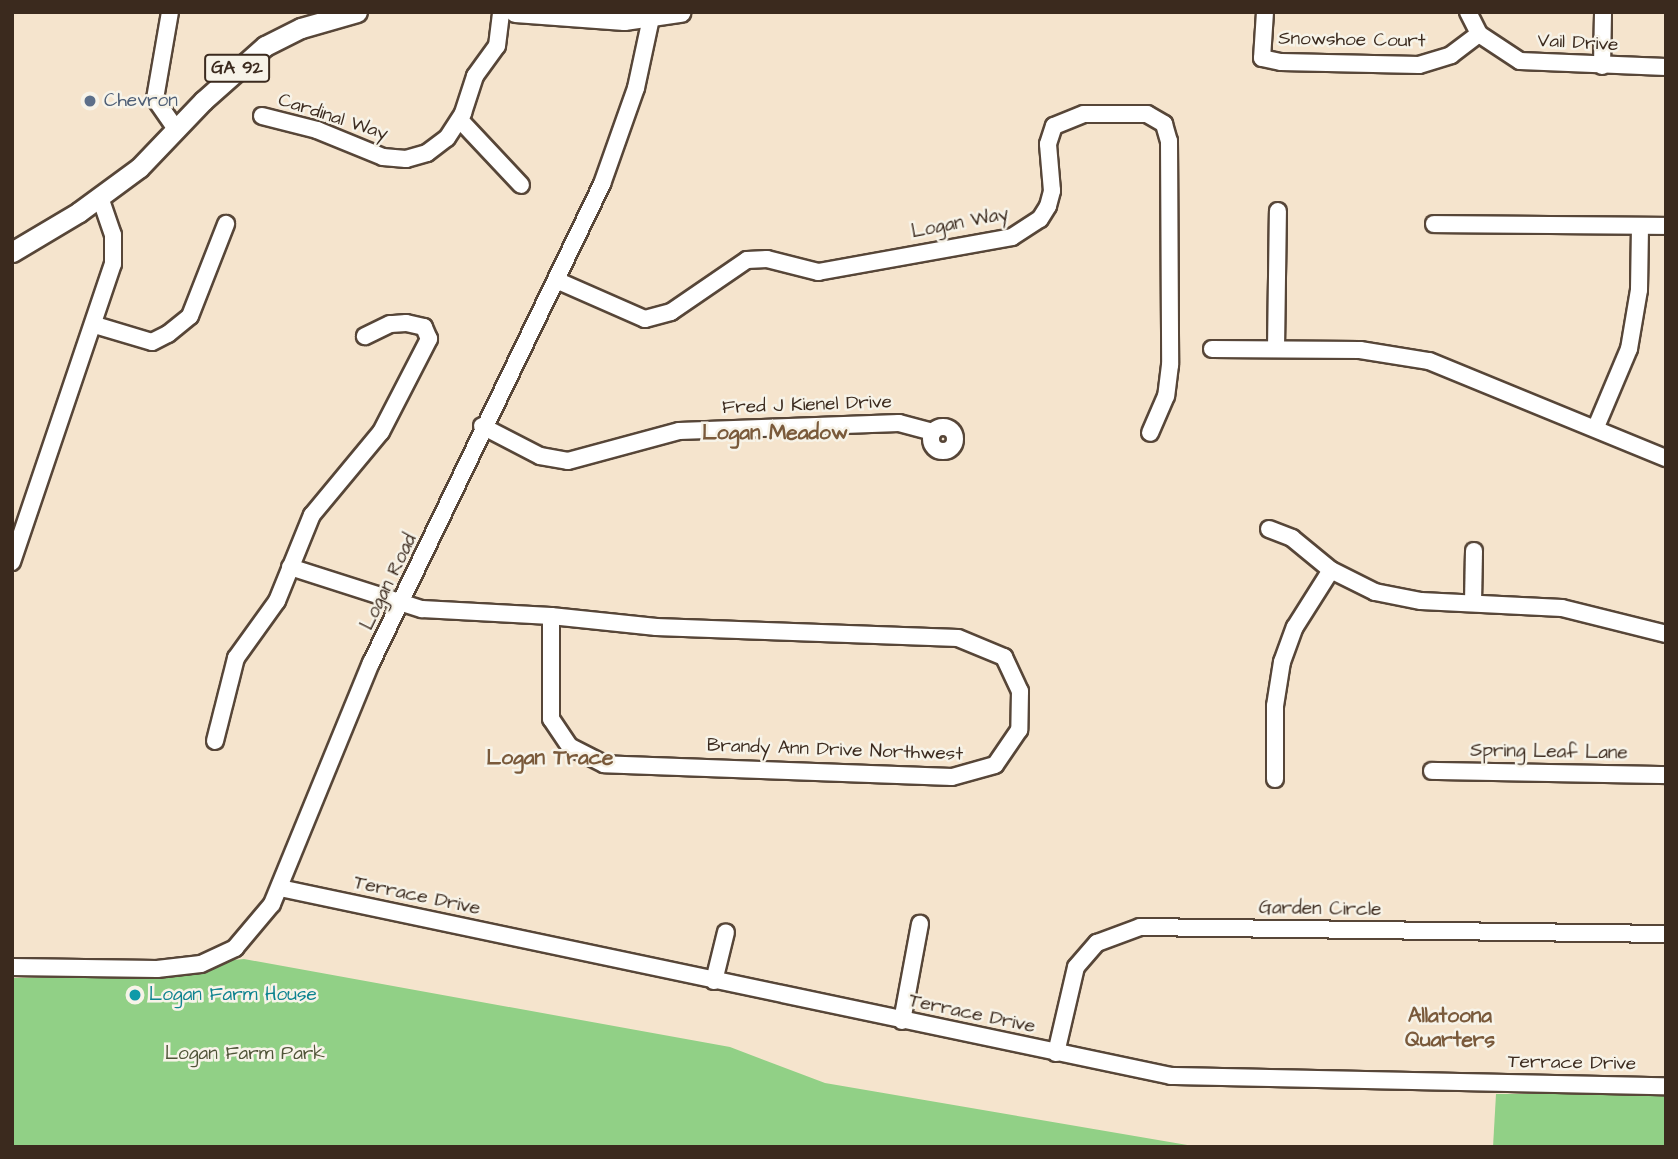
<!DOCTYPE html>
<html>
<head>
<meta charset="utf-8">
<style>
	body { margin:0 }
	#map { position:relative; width:1678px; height:1159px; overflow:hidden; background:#f5e4cd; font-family:"Architects Daughter",sans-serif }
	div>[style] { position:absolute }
	.green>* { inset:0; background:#91d086 }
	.roads { filter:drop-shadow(2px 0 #574638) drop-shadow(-2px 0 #574638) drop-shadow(0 2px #574638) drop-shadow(0 -2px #574638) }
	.minor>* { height:16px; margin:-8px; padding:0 8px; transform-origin:8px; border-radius:8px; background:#fff }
	.minor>.ring { margin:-8px; padding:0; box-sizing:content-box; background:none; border:16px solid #fff; border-radius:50% }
	.major>* { height:19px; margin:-9.5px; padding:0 9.5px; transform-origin:9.5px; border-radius:9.5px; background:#fff }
	.dots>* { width:19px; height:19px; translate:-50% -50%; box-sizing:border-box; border:4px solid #f7f3e8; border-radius:50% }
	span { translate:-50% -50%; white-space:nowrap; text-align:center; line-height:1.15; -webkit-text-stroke:5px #f7f3e8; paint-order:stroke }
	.shield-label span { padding:2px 5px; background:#f7f3e8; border:2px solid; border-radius:5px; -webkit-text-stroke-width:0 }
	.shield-label { font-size:18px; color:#3b2a1e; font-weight:700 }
	.street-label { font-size:19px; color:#3b2a1e }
	.service-label { font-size:19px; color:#4e5e75 }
	.left { translate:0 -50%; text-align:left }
	.culture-label { font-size:19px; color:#0d838f }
	.park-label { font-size:19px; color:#505438 }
	.neighbourhood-label { font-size:21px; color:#7a5a3b; font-weight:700 }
	.frame { position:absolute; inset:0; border:14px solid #3b2a1e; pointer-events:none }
</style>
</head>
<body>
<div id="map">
	<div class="green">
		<i style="clip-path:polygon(244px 959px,730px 1047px,825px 1083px,1199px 1147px,12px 1147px,12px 978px,61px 977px)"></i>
		<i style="clip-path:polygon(1496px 1094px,1666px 1094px,1666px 1147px,1493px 1147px)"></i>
	</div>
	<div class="roads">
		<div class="minor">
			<i style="left:170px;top:12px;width:88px;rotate:99.8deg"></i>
			<i style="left:155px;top:99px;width:37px;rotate:55deg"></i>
			<i style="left:1265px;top:12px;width:46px;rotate:93.7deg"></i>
			<i style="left:1262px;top:58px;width:19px;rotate:12deg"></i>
			<i style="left:1281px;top:62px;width:138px;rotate:1.2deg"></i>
			<i style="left:1419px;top:65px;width:34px;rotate:-17deg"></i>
			<i style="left:1451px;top:55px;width:35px;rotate:-37deg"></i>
			<i style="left:1468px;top:12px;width:25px;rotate:63deg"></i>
			<i style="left:1479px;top:34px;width:49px;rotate:33.4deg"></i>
			<i style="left:1520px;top:61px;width:146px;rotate:2.4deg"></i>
			<i style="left:1602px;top:66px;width:54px;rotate:-88.9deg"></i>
			<i style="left:262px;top:116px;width:57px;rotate:14.3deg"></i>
			<i style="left:317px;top:130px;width:71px;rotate:22.2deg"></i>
			<i style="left:383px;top:157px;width:23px;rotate:5deg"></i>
			<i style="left:406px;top:159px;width:22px;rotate:-16deg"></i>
			<i style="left:427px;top:153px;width:25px;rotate:-37deg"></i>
			<i style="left:447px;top:138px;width:30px;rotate:-57deg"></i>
			<i style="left:463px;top:113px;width:39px;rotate:-72deg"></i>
			<i style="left:475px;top:76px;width:37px;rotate:-54deg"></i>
			<i style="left:497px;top:46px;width:34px;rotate:-83deg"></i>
			<i style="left:460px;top:120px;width:89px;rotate:46.8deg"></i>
			<i style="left:1434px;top:224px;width:232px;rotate:0.5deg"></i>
			<i style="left:556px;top:280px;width:97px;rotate:23.7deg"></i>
			<i style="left:645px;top:319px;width:27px;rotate:-15deg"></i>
			<i style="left:671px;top:312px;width:92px;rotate:-34.4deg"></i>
			<i style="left:747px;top:260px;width:20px;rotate:-3deg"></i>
			<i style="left:767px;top:259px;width:53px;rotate:14.3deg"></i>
			<i style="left:818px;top:272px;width:197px;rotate:-10.2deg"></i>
			<i style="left:1012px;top:237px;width:33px;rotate:-33deg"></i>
			<i style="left:1040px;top:219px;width:15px;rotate:-58deg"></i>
			<i style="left:1048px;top:206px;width:16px;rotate:-75deg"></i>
			<i style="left:1052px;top:191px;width:47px;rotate:-94.9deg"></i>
			<i style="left:1048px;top:144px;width:19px;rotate:-72deg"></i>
			<i style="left:1054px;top:126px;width:32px;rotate:-22deg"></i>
			<i style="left:1084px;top:114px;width:63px"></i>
			<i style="left:1147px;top:114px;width:20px;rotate:30deg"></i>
			<i style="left:1164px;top:124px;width:18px;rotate:74deg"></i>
			<i style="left:1169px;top:141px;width:224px;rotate:89.7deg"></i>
			<i style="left:1170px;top:365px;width:31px;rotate:97deg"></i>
			<i style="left:1166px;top:396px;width:40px;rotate:113.4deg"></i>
			<i style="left:95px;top:325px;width:59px;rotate:16.6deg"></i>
			<i style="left:152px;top:342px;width:18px;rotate:-27deg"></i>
			<i style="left:168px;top:334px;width:28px;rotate:-39deg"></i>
			<i style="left:190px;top:316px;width:99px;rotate:-68.6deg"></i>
			<i style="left:1212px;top:349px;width:148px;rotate:0.4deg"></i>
			<i style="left:1360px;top:350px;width:70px;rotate:9.1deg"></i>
			<i style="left:1429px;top:361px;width:256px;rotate:22.3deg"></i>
			<i style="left:1276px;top:349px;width:138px;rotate:-89.2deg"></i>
			<i style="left:482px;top:426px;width:65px;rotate:27.3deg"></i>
			<i style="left:540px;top:456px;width:28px;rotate:10deg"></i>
			<i style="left:568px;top:461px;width:115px;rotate:-15.1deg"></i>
			<i style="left:679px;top:431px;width:220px;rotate:-2.1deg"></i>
			<i style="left:899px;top:423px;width:35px;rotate:15deg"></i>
			<i class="ring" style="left:931px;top:427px;width:8px;height:8px"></i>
			<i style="left:1596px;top:427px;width:85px;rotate:-67.1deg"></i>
			<i style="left:1629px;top:349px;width:60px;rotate:-80.4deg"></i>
			<i style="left:1639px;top:290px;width:64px;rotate:-89.1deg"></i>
			<i style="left:1269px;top:529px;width:25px;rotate:21deg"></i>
			<i style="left:1292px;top:538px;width:50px;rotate:39.4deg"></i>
			<i style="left:1331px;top:570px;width:49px;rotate:26.6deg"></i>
			<i style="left:1375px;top:592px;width:47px;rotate:11.1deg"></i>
			<i style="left:1421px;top:601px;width:141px;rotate:2.8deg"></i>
			<i style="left:1562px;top:608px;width:107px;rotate:14deg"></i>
			<i style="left:12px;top:562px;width:315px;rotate:-71.3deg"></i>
			<i style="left:113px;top:264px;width:29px;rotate:-90deg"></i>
			<i style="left:113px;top:235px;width:39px;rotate:-109deg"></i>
			<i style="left:290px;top:567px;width:139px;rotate:17.7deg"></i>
			<i style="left:422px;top:609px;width:129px;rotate:3.1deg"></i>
			<i style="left:551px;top:616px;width:106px;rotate:6deg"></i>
			<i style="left:656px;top:627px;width:302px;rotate:2.1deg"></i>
			<i style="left:958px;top:638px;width:50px;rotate:22.4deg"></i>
			<i style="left:1004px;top:657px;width:38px;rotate:65deg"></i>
			<i style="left:1020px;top:691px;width:39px;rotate:91deg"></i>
			<i style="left:1019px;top:730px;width:42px;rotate:124.4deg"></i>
			<i style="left:995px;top:765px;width:45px;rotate:164.4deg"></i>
			<i style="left:952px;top:777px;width:348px;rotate:-177.9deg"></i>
			<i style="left:604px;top:764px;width:38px;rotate:-153deg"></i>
			<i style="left:570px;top:747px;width:34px;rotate:-124deg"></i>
			<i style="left:551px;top:719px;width:103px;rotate:-90deg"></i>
			<i style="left:1473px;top:603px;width:52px;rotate:-88.9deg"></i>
			<i style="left:215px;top:741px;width:86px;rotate:-75.8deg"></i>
			<i style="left:236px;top:658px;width:70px;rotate:-54.3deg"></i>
			<i style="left:277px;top:601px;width:93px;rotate:-67.9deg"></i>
			<i style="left:312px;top:515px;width:108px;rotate:-50.3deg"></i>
			<i style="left:381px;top:432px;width:105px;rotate:-62.7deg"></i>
			<i style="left:429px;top:339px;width:13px;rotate:-113deg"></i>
			<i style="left:424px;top:327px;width:18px;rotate:-167deg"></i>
			<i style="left:406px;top:323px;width:16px;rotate:176deg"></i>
			<i style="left:390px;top:324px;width:28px;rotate:154deg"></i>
			<i style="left:1432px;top:771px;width:234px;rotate:1deg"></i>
			<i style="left:1275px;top:779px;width:73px;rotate:-90deg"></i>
			<i style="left:1275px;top:706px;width:45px;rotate:-81deg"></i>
			<i style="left:1282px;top:662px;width:37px;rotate:-70deg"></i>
			<i style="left:1295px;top:627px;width:67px;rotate:-57.7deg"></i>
			<i style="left:280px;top:888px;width:911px;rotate:11.91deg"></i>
			<i style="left:1171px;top:1076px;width:495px;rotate:1.2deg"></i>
			<i style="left:12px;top:967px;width:145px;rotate:0.8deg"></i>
			<i style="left:157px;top:969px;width:44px;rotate:-6.5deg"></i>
			<i style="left:201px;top:964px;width:38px;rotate:-25deg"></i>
			<i style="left:235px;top:948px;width:57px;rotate:-49.9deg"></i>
			<i style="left:272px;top:904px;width:261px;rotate:-67.7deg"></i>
			<i style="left:371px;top:663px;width:532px;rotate:-64.25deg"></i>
			<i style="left:602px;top:184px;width:102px;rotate:-70.5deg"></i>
			<i style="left:636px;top:88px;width:72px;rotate:-77.9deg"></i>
			<i style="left:714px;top:981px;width:50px;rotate:-76.2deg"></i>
			<i style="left:902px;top:1021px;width:99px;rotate:-79.5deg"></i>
			<i style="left:1056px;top:1053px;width:88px;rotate:-76.9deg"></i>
			<i style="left:1076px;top:967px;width:32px;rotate:-49deg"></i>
			<i style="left:1097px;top:943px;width:46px;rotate:-20.4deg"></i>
			<i style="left:1140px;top:927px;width:526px;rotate:0.76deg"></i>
		</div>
		<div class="major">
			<i style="left:515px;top:12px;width:109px;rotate:4.2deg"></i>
			<i style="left:624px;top:20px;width:57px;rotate:-8.1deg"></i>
			<i style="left:12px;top:252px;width:78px;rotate:-30.8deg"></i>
			<i style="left:79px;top:212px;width:74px;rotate:-36.3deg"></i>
			<i style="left:139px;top:168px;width:93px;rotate:-46.3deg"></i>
			<i style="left:203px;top:101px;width:83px;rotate:-41.6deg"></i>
			<i style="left:265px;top:46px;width:40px;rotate:-26.6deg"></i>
			<i style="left:301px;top:28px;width:58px;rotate:-15.9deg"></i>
		</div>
	</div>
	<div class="dots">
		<i style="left:90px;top:101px;background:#5c6f8a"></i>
		<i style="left:135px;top:995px;background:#0f9aa8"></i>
	</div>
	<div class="shield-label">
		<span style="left:237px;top:68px">GA 92</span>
	</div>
	<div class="street-label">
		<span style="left:1352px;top:40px;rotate:1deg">Snowshoe Court</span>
		<span style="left:1578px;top:43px;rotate:3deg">Vail Drive</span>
		<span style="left:333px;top:117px;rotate:18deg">Cardinal Way</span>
		<span style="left:960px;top:223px;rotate:-11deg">Logan Way</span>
		<span style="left:807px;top:405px;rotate:-2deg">Fred J Kienel Drive</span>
		<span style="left:389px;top:582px;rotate:-64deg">Logan Road</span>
		<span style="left:835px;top:750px;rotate:2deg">Brandy Ann Drive Northwest</span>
		<span style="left:1549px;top:752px;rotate:1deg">Spring Leaf Lane</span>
		<span style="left:417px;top:896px;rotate:12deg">Terrace Drive</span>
		<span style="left:1320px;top:909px;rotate:1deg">Garden Circle</span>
		<span style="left:972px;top:1014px;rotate:12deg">Terrace Drive</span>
		<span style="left:1572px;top:1063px;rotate:1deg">Terrace Drive</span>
	</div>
	<div class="service-label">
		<span class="left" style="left:104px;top:101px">Chevron</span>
	</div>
	<div class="culture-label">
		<span class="left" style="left:149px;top:995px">Logan Farm House</span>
	</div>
	<div class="park-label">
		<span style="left:245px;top:1054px">Logan Farm Park</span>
	</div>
	<div class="neighbourhood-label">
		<span style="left:775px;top:433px">Logan Meadow</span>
		<span style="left:550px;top:758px">Logan Trace</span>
		<span style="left:1450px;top:1028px">Allatoona<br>Quarters</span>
	</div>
	<div class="frame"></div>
</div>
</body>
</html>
